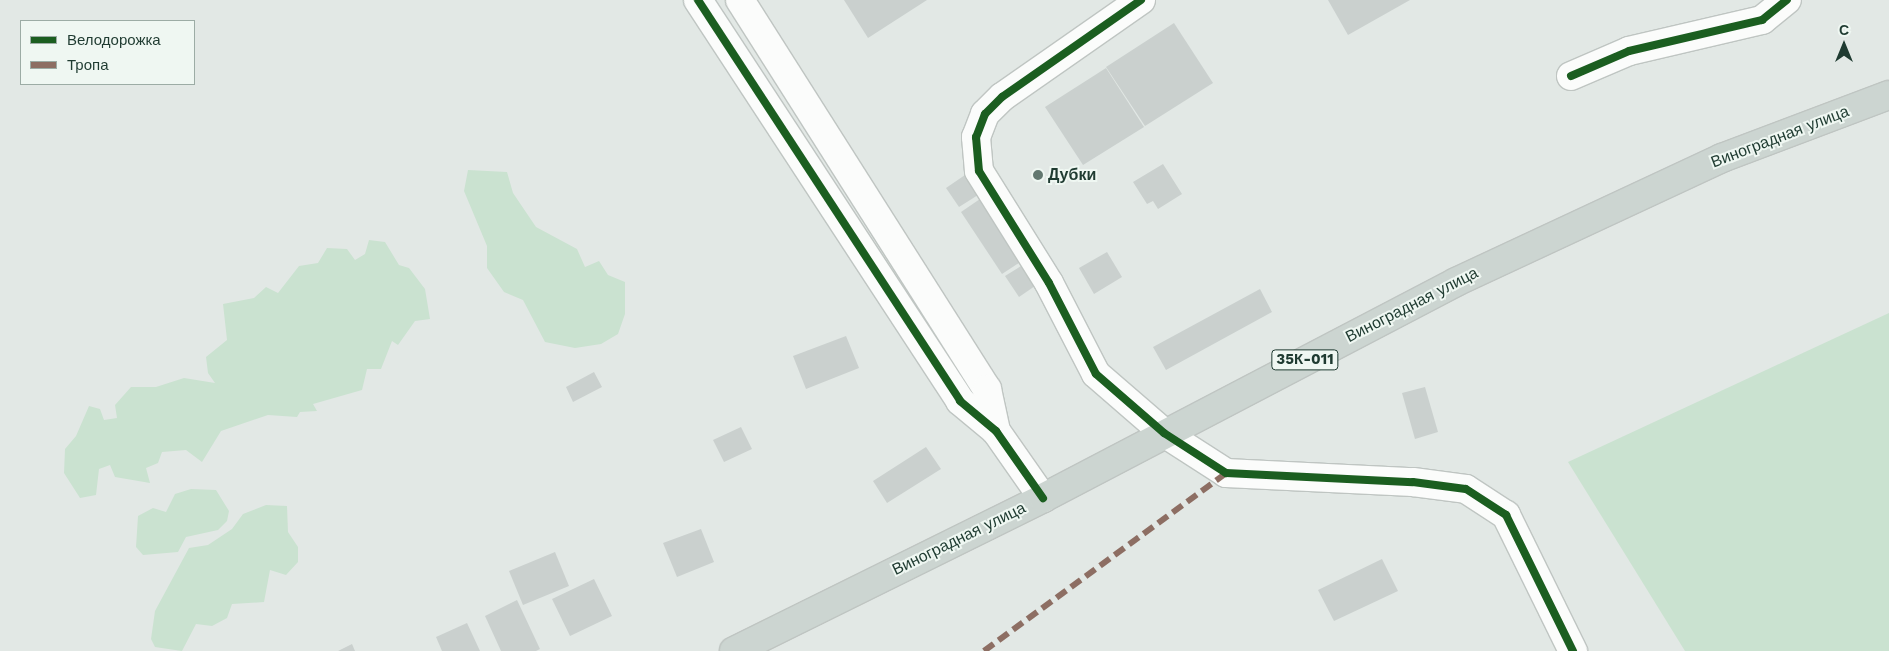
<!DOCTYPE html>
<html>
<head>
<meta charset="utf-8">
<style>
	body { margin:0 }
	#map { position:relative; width:1889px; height:651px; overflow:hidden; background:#e2e8e5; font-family:"Work Sans",sans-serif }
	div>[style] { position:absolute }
	.green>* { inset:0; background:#cae2d0 }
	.building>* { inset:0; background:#cad0ce }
	.roads { filter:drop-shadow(1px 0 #bfc5c2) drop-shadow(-1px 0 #bfc5c2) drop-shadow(0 1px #bfc5c2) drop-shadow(0 -1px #bfc5c2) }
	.street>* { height:28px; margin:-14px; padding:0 14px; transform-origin:14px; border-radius:14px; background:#fbfcfb }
	.primary>* { height:28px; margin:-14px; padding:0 14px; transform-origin:14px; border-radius:14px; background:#ccd5d1 }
	.quiet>* { height:6px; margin-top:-3px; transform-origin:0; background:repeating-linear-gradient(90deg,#8d6e63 0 12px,transparent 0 18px) }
	.cycleway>* { height:8px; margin:-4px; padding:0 4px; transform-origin:4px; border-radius:4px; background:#1b5e20 }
	.dots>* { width:14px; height:14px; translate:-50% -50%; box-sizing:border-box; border:2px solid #eff7f2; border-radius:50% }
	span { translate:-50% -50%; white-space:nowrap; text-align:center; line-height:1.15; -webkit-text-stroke:4px #eff7f2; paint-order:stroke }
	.shield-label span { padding:1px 4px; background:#eff7f2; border:1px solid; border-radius:4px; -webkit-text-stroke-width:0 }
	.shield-label { font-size:15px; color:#1f3b31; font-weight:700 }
	.street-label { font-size:16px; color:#1f3b31 }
	.poi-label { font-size:16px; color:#1f3b31; font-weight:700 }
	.left { translate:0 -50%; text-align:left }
	.legend { position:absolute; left:20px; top:20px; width:175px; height:65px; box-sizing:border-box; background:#eff7f2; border:1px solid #9caca5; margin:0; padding:6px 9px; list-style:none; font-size:15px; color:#1f3b31 }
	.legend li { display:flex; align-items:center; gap:10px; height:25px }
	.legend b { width:25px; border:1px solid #9caca5 }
	.north { position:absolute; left:1819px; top:20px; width:50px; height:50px; -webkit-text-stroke:4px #eff7f2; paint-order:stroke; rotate:0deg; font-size:14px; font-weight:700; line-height:20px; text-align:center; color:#1f3b31 }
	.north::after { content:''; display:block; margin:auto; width:18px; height:22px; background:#1f3b31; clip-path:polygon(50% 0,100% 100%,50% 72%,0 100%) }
</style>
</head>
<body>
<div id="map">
	<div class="green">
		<i style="clip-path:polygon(468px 170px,507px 172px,513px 193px,536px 227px,577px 249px,585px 267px,599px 261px,608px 275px,625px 282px,625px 314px,618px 334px,601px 344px,575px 348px,545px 342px,523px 300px,504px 292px,487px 268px,487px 246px,464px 191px)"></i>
		<i style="clip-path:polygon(369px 240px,385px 242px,399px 265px,409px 268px,425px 289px,430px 319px,415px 321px,398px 345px,392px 341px,381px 369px,367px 369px,362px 390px,313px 404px,317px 411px,300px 412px,297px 417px,268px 415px,221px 431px,202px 462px,186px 450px,162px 452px,158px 463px,146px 468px,150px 483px,115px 477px,110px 465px,99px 469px,96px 495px,80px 498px,64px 473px,65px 449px,76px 436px,89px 406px,100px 409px,104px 420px,117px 418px,115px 405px,131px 387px,156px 387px,184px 378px,215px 383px,208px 373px,206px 357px,227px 340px,223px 304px,254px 298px,266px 287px,278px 293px,299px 266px,318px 263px,327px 248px,347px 249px,355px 260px,365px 254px)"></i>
		<i style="clip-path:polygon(1889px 313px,1889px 651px,1685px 651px,1568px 462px)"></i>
		<i style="clip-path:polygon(191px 489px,216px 490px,229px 511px,227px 521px,218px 530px,186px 537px,178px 552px,143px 555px,136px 547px,138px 516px,153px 508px,166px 512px,175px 494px)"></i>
		<i style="clip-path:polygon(266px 505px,287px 506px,288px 532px,298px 547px,298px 562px,286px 575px,270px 570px,264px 602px,232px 604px,227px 618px,212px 626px,196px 624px,182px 651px,155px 647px,151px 639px,155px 611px,189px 548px,208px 545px,232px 529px,243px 514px)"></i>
	</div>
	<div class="building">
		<i style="clip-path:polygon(844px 0,927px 0,868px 38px)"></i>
		<i style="clip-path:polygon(1328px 0,1410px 0,1348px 35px)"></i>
		<i style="clip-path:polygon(1174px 23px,1213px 83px,1145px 126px,1106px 67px)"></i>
		<i style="clip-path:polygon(1106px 68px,1144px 127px,1083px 165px,1045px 107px)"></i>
		<i style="clip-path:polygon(1163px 164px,1182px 194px,1158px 209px,1153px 201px,1147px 204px,1133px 182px)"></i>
		<i style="clip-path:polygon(965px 175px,978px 195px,959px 207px,946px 188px)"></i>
		<i style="clip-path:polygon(980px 199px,1022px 261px,1002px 274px,961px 212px)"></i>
		<i style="clip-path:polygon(1107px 252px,1122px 277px,1094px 294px,1079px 268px)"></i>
		<i style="clip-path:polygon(1021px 266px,1035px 286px,1019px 297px,1005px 276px)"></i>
		<i style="clip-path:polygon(1260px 289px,1272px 312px,1166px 370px,1153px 347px)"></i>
		<i style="clip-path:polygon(846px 336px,859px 368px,806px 389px,793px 356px)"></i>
		<i style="clip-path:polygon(594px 372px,602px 387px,573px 402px,566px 387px)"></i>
		<i style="clip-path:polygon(1425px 387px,1438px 432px,1415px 439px,1402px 393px)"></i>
		<i style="clip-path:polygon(741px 427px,752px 449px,724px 462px,713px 440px)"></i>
		<i style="clip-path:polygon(926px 447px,941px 469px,887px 503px,873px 481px)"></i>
		<i style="clip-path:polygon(701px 529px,714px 562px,677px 577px,663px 543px)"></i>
		<i style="clip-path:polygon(555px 552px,569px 586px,523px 605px,509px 571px)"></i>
		<i style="clip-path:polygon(1382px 559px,1398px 591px,1334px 621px,1318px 590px)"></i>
		<i style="clip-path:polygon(594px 579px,612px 616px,570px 636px,552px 599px)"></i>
		<i style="clip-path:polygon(517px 600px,540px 649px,536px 651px,501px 651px,485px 616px)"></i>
		<i style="clip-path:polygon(467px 623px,480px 651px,442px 651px,436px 637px)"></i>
		<i style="clip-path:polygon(352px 644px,355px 651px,338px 651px)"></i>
	</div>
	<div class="roads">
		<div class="street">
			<i style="left:698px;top:0;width:479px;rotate:56.8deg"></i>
			<i style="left:960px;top:401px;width:47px;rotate:39.8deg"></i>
			<i style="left:996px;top:431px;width:82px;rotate:55deg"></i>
			<i style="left:740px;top:0;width:461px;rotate:57.6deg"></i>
			<i style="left:987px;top:389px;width:43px;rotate:77.9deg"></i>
			<i style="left:1141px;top:0;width:169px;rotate:145.1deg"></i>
			<i style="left:1002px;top:97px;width:24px;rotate:135deg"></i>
			<i style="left:985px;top:114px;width:25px;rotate:111deg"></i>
			<i style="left:976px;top:137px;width:34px;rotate:85deg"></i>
			<i style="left:979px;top:171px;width:132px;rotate:58deg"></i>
			<i style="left:1049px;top:283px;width:102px;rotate:62.7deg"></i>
			<i style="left:1096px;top:374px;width:90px;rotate:40.9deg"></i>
			<i style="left:1164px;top:433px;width:74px;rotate:32.8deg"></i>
			<i style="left:1226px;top:473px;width:187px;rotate:2.8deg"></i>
			<i style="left:1413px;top:482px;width:53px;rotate:7.5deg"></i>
			<i style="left:1466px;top:489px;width:48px;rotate:33deg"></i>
			<i style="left:1506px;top:515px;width:152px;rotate:63.8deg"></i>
			<i style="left:1571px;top:76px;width:63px;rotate:-23.3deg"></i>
			<i style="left:1629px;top:51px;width:137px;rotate:-13.1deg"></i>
			<i style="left:1762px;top:20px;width:32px;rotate:-39deg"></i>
		</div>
		<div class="primary">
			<i style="left:734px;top:651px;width:345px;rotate:-26.3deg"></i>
			<i style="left:1043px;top:498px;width:466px;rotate:-27.6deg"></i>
			<i style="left:1456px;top:282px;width:293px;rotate:-25deg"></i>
			<i style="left:1722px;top:158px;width:178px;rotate:-20.7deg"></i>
		</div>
	</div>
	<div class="quiet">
		<i style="left:984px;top:651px;width:300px;rotate:-36.3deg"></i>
	</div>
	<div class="cycleway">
		<i style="left:698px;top:0;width:479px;rotate:56.8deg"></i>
		<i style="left:960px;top:401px;width:47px;rotate:39.8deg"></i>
		<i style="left:996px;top:431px;width:82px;rotate:55deg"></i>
		<i style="left:1141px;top:0;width:169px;rotate:145.1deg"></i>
		<i style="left:1002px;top:97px;width:24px;rotate:135deg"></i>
		<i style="left:985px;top:114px;width:25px;rotate:111deg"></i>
		<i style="left:976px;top:137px;width:34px;rotate:85deg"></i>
		<i style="left:979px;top:171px;width:132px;rotate:58deg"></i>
		<i style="left:1049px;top:283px;width:102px;rotate:62.7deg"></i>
		<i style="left:1096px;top:374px;width:90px;rotate:40.9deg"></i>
		<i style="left:1164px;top:433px;width:74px;rotate:32.8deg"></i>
		<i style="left:1226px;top:473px;width:187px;rotate:2.8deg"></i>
		<i style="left:1413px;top:482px;width:53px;rotate:7.5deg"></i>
		<i style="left:1466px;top:489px;width:48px;rotate:33deg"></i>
		<i style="left:1506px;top:515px;width:152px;rotate:63.8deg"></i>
		<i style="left:1571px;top:76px;width:63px;rotate:-23.3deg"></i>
		<i style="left:1629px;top:51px;width:137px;rotate:-13.1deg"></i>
		<i style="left:1762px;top:20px;width:32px;rotate:-39deg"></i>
	</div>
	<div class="dots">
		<i style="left:1038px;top:175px;background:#637870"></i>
	</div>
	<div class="shield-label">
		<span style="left:1305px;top:360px">35К-011</span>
	</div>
	<div class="street-label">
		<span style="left:1780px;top:137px;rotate:-21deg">Виноградная улица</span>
		<span style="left:1412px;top:305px;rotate:-27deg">Виноградная улица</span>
		<span style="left:959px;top:539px;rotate:-26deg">Виноградная улица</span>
	</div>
	<div class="poi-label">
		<span class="left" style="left:1048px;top:175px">Дубки</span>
	</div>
	<ul class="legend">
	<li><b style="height:6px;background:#1b5e20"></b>Велодорожка</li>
	<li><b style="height:6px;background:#8d6e63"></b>Тропа</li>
	</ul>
	<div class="north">С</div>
</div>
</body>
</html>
